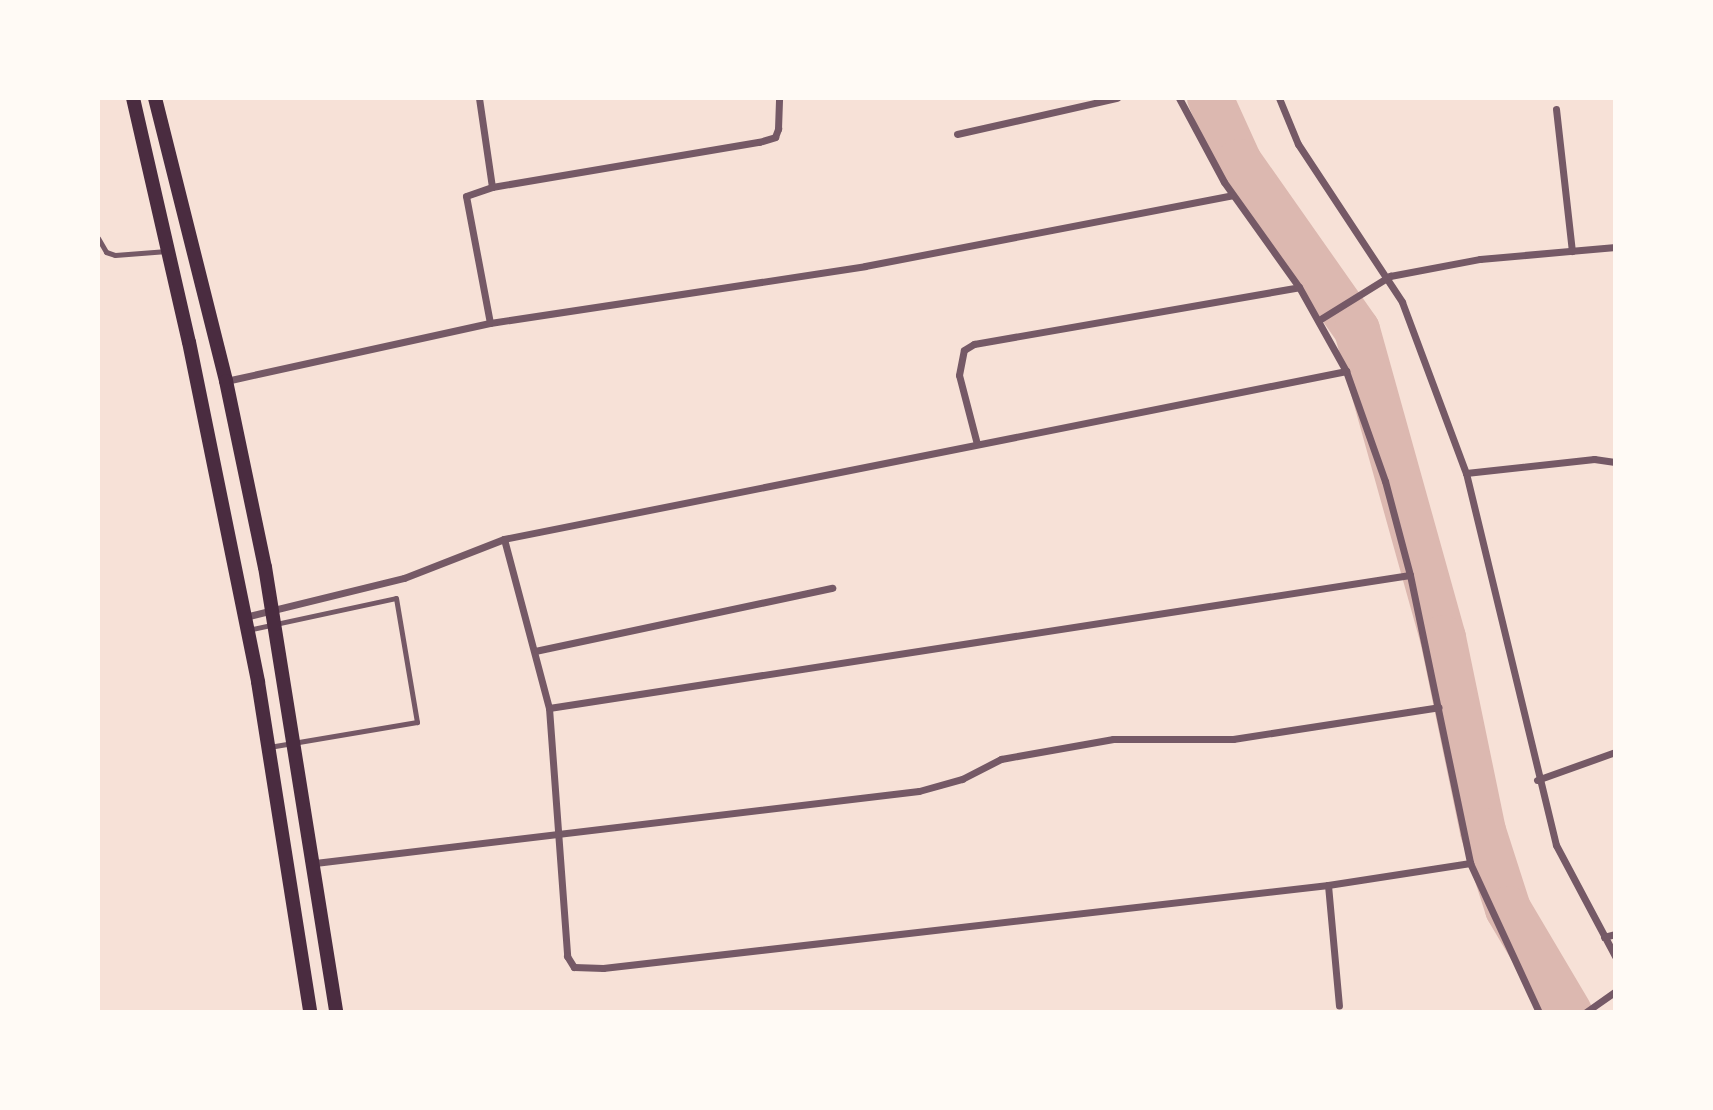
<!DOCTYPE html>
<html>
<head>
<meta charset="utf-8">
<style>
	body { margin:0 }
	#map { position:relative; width:1713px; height:1110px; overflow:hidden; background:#f7e1d7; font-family:"Noto Serif",serif }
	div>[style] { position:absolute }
	.river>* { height:46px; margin:-23px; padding:0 23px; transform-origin:23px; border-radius:23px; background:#dcb8b0 }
	.service>* { height:5px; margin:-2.5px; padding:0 2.5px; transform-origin:2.5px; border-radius:2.5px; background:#755966 }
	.minor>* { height:7px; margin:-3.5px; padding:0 3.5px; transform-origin:3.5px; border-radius:3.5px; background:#755966 }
	.secondary>* { height:14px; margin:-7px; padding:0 7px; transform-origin:7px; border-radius:7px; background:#4a2c40 }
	span { translate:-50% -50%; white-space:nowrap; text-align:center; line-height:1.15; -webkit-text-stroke:7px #fffaf5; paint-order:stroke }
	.frame { position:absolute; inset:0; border:100px solid #fffaf5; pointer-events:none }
</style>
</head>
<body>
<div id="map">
	<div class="river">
		<i style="left:1210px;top:98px;width:70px;rotate:65.6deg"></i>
		<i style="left:1239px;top:162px;width:205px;rotate:54.9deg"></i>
		<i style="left:1357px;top:330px;width:320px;rotate:74.4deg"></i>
		<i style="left:1443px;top:638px;width:197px;rotate:78.3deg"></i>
		<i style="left:1483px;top:831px;width:82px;rotate:72.2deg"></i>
		<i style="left:1508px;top:909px;width:120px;rotate:59.4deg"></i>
	</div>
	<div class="service">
		<i style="left:98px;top:238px;width:16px;rotate:60deg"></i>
		<i style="left:106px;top:252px;width:9px;rotate:18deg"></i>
		<i style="left:115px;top:255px;width:52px;rotate:-4.4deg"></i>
		<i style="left:248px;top:630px;width:151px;rotate:-12.2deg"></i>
		<i style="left:396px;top:598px;width:126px;rotate:80.4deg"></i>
		<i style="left:417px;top:722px;width:150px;rotate:170.4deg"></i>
		<i style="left:544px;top:1012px;width:193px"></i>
	</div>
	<div class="minor">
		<i style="left:479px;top:98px;width:90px;rotate:81.7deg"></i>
		<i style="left:1179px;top:98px;width:95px;rotate:61.8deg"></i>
		<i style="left:1224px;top:182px;width:129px;rotate:54.5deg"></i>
		<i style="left:1299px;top:287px;width:96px;rotate:60.8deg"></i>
		<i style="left:1346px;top:371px;width:117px;rotate:70.5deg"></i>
		<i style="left:1385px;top:481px;width:97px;rotate:75.1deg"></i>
		<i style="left:1410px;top:575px;width:294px;rotate:78.2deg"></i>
		<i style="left:1470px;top:863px;width:164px;rotate:65.2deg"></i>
		<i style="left:1279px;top:98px;width:50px;rotate:67.6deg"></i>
		<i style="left:1298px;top:144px;width:189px;rotate:56.6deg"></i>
		<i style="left:1402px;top:302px;width:183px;rotate:69.5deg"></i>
		<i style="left:1466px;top:473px;width:383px;rotate:76.4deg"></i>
		<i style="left:1556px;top:845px;width:126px;rotate:62deg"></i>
		<i style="left:1556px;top:109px;width:143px;rotate:83.6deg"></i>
		<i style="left:957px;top:134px;width:164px;rotate:-12.7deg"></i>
		<i style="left:1319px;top:320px;width:84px;rotate:-31.8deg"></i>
		<i style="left:1390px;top:276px;width:92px;rotate:-10.7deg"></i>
		<i style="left:1480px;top:259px;width:136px;rotate:-5.1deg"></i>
		<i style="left:490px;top:323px;width:129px;rotate:-100.7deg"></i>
		<i style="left:466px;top:196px;width:28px;rotate:-19deg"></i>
		<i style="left:492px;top:187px;width:271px;rotate:-9.6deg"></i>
		<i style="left:759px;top:142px;width:17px;rotate:-17deg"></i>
		<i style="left:775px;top:137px;width:9px;rotate:-69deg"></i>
		<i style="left:778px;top:129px;width:31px;rotate:-88deg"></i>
		<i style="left:226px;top:381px;width:270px;rotate:-12.4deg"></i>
		<i style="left:490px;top:323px;width:379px;rotate:-8.6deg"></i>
		<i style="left:865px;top:266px;width:374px;rotate:-10.9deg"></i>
		<i style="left:977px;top:444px;width:71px;rotate:-104.6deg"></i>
		<i style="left:959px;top:375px;width:25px;rotate:-79deg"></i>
		<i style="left:964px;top:350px;width:12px;rotate:-31deg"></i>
		<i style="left:974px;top:344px;width:330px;rotate:-9.9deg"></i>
		<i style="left:1466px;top:473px;width:129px;rotate:-6.2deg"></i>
		<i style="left:1594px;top:459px;width:21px;rotate:8deg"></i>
		<i style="left:504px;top:539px;width:175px;rotate:75.1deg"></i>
		<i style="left:549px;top:708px;width:249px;rotate:85.8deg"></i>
		<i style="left:567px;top:956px;width:13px;rotate:58deg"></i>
		<i style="left:574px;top:967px;width:29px;rotate:2deg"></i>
		<i style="left:603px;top:968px;width:730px;rotate:-6.53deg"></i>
		<i style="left:1328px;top:885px;width:144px;rotate:-8.8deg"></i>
		<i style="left:245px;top:617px;width:164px;rotate:-13.8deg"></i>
		<i style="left:404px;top:578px;width:107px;rotate:-21.3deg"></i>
		<i style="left:504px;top:539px;width:859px;rotate:-11.28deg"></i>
		<i style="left:535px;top:651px;width:304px;rotate:-12deg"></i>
		<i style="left:549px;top:708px;width:871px;rotate:-8.78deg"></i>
		<i style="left:1537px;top:780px;width:83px;rotate:-19.7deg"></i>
		<i style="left:315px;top:863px;width:608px;rotate:-6.8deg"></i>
		<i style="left:919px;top:791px;width:45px;rotate:-15.6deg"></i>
		<i style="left:962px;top:779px;width:44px;rotate:-27.1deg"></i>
		<i style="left:1001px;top:759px;width:114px;rotate:-10.1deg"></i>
		<i style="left:1113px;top:739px;width:120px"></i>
		<i style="left:1233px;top:739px;width:208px;rotate:-8.8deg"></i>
		<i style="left:1328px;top:885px;width:121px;rotate:84.8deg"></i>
		<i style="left:1604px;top:937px;width:11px;rotate:-15deg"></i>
		<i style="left:1586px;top:1012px;width:35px;rotate:-35deg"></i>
	</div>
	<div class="secondary">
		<i style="left:133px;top:98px;width:250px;rotate:77.1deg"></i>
		<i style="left:189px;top:342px;width:347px;rotate:78.5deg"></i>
		<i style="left:258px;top:682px;width:334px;rotate:81deg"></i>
		<i style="left:155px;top:98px;width:292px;rotate:75.9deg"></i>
		<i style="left:226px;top:381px;width:190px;rotate:78.2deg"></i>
		<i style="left:265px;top:567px;width:451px;rotate:80.9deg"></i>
	</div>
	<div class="frame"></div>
</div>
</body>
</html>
